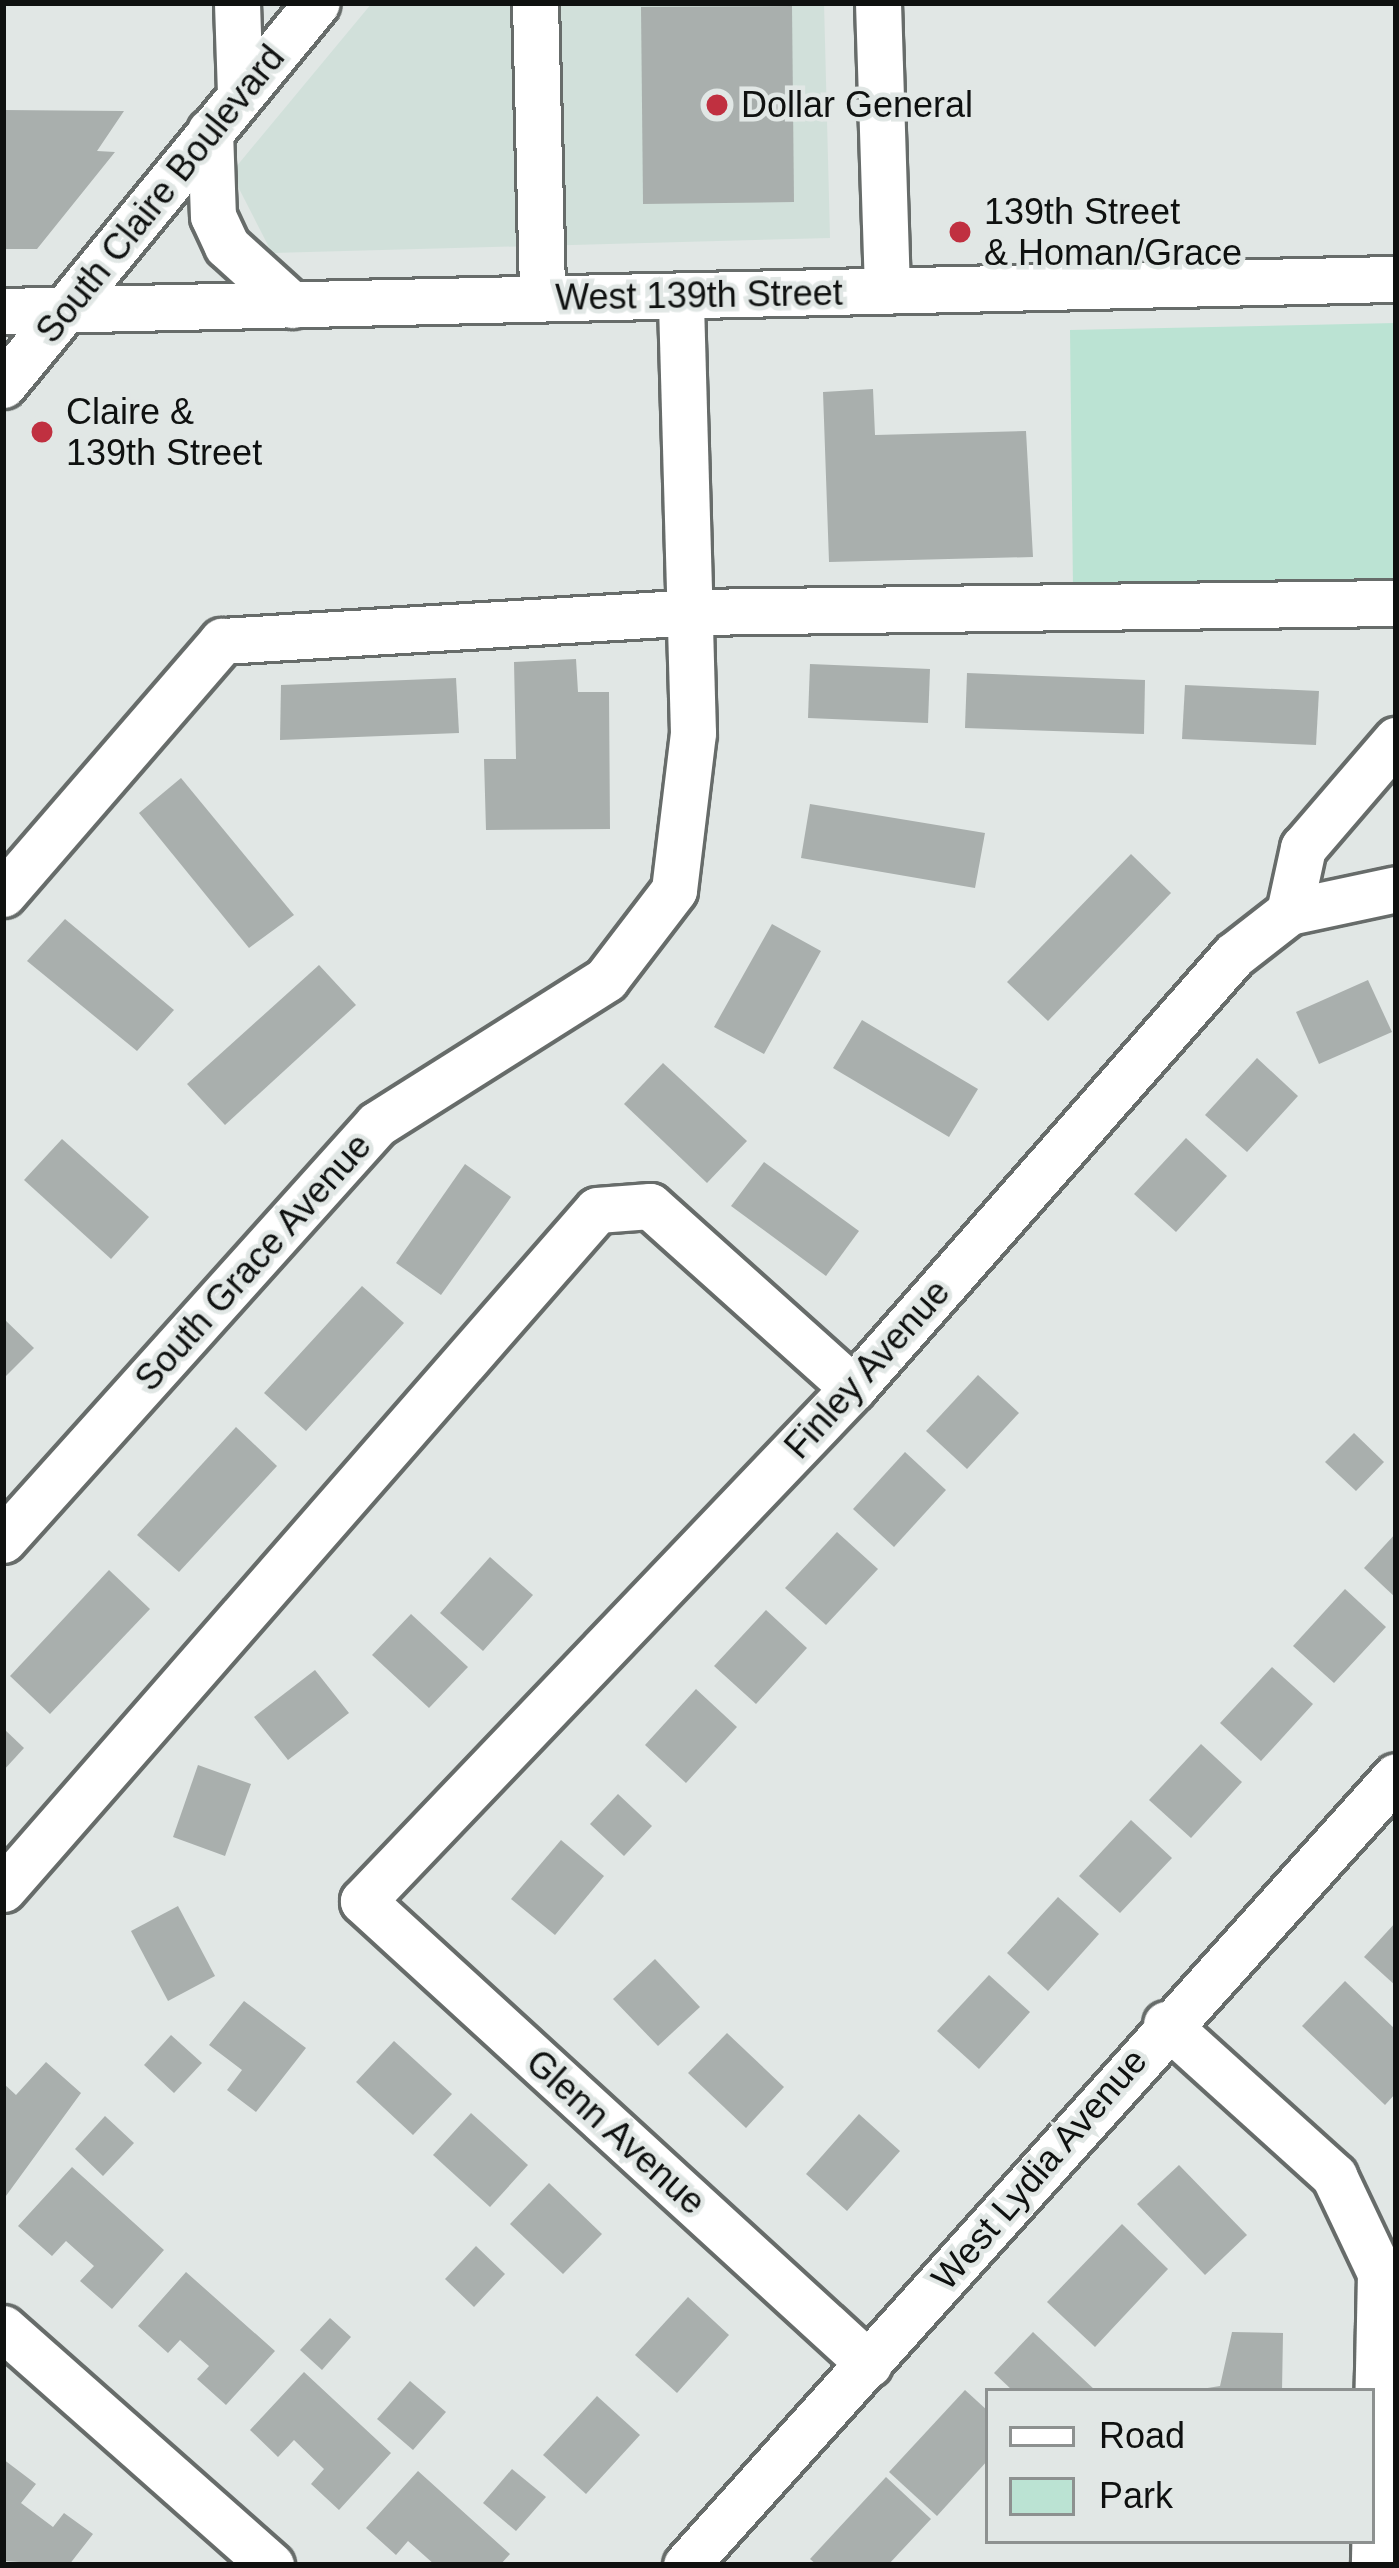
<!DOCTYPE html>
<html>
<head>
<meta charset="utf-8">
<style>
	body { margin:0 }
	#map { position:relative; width:1399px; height:2568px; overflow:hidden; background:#e1e7e5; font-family:Helvetica,sans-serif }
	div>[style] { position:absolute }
	.built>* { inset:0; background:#d1e0da }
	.green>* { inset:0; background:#bbe3d3 }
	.building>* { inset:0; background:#a9afad }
	.roads { filter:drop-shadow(3px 0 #676c6a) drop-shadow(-3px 0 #676c6a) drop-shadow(0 3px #676c6a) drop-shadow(0 -3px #676c6a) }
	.minor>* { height:45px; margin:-22.5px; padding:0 22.5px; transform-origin:22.5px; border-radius:22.5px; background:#fff }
	.dots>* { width:33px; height:33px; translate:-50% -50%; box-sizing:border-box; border:6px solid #e1e7e5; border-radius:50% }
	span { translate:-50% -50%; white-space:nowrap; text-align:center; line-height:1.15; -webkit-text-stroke:9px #e1e7e5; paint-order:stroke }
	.poi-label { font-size:36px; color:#0f1110 }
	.left { translate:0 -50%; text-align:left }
	.street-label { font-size:36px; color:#0f1110 }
	.frame { position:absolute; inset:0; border:6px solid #0f1110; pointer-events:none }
	.legend { position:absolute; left:985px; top:2388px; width:390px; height:156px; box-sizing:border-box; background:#e1e7e5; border:3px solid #8d9190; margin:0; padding:15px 21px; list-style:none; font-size:36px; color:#0f1110 }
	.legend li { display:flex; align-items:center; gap:24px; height:60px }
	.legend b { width:60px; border:3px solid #8d9190 }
</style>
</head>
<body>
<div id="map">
	<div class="built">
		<i style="clip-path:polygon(372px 3px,824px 3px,830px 238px,272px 253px,231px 173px)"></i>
	</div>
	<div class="green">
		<i style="clip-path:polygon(1396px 323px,1396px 581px,1073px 589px,1070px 330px)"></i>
	</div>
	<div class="building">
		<i style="clip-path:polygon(792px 6px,794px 202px,643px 204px,641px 7px)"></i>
		<i style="clip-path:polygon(3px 110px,124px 111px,97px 151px,115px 152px,37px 249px,3px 249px)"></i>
		<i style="clip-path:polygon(873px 389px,875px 435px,1026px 431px,1033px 557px,829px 562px,823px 392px)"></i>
		<i style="clip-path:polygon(576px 659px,578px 692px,609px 692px,610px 829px,486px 830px,484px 759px,516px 759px,514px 662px)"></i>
		<i style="clip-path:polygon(810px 664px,930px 669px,928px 723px,808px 718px)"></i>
		<i style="clip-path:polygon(967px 673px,1145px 680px,1144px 734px,965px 728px)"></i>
		<i style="clip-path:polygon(456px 678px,459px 733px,280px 740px,281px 685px)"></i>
		<i style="clip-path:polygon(1185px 685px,1319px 691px,1316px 745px,1182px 739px)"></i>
		<i style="clip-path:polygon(181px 778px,294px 915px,249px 948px,139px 813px)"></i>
		<i style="clip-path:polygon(810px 804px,985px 833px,975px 888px,801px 858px)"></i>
		<i style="clip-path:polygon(1131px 854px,1171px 893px,1048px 1021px,1007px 982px)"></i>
		<i style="clip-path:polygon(65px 919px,174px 1010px,137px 1051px,27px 961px)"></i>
		<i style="clip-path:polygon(772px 924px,821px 951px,764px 1054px,714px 1027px)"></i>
		<i style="clip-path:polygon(319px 965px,356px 1005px,225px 1125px,187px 1084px)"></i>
		<i style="clip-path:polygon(1368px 980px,1392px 1032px,1319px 1064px,1296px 1012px)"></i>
		<i style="clip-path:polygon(862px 1020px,978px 1089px,949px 1137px,833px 1068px)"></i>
		<i style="clip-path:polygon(1257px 1058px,1298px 1096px,1247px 1152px,1205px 1115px)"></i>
		<i style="clip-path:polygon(663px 1063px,747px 1141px,707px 1183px,624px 1104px)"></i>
		<i style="clip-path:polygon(1186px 1138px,1227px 1176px,1176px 1232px,1134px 1194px)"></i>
		<i style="clip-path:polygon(62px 1139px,149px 1217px,111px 1259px,24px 1180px)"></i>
		<i style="clip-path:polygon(764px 1162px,859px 1231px,826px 1276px,731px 1206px)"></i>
		<i style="clip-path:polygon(465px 1164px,511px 1197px,441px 1295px,396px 1263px)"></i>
		<i style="clip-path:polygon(362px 1286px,404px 1323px,306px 1431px,264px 1393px)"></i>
		<i style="clip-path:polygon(3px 1318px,34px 1348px,3px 1379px)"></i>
		<i style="clip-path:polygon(978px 1375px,1019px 1413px,967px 1469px,926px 1431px)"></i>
		<i style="clip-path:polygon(236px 1427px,277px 1466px,179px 1572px,137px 1535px)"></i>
		<i style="clip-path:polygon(1354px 1433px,1384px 1462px,1356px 1491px,1325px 1462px)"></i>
		<i style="clip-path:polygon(905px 1452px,946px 1490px,894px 1547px,853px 1509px)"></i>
		<i style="clip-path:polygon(837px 1532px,878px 1569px,826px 1625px,785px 1588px)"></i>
		<i style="clip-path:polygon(1396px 1533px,1396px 1598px,1364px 1568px)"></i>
		<i style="clip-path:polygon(490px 1557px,533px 1595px,483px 1651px,440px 1613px)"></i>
		<i style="clip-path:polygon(109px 1570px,150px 1609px,50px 1714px,10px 1676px)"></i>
		<i style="clip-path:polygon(1345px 1589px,1386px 1627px,1334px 1683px,1293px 1646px)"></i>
		<i style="clip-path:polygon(766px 1610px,807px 1648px,756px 1704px,714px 1666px)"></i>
		<i style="clip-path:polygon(411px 1614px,468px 1667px,429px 1708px,372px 1655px)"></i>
		<i style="clip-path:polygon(1272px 1667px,1313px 1704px,1261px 1761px,1220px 1723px)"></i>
		<i style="clip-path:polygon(315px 1670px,349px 1713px,288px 1760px,254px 1717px)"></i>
		<i style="clip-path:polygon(696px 1689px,737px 1727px,686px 1783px,645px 1745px)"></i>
		<i style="clip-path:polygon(3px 1728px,24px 1748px,3px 1771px)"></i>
		<i style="clip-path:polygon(1201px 1744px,1242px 1782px,1191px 1838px,1149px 1800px)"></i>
		<i style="clip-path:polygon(198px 1765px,251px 1784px,225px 1856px,173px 1837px)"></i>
		<i style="clip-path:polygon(618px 1794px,652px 1826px,624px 1856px,590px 1824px)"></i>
		<i style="clip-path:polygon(1131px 1820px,1172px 1858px,1120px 1913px,1079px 1876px)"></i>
		<i style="clip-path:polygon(561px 1840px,604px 1876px,555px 1935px,511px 1899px)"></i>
		<i style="clip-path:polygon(1058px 1897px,1099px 1934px,1048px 1991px,1007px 1953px)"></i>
		<i style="clip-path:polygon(178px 1906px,215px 1976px,168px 2001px,131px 1931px)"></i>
		<i style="clip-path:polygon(1396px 1922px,1396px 1986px,1364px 1957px)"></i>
		<i style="clip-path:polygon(655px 1959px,700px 2007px,658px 2046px,613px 1999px)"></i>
		<i style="clip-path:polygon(989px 1975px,1030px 2012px,979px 2069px,937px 2031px)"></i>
		<i style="clip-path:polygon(1345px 1981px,1396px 2030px,1396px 2093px,1385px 2105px,1302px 2026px)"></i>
		<i style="clip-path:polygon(244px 2001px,306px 2048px,256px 2112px,227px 2090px,242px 2070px,209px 2045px)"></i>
		<i style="clip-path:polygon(727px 2033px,784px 2087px,746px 2128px,688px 2073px)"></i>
		<i style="clip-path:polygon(171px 2035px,202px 2063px,174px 2093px,144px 2065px)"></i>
		<i style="clip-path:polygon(394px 2041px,452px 2094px,413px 2135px,356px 2082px)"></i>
		<i style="clip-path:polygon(46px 2062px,81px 2093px,3px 2200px,3px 2083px,16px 2095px)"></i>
		<i style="clip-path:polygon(471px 2113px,528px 2165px,490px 2207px,433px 2155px)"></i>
		<i style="clip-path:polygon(859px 2114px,900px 2151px,847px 2211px,806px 2174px)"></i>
		<i style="clip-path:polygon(105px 2116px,134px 2143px,103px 2176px,75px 2149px)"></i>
		<i style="clip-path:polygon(1179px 2165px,1247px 2235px,1205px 2275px,1137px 2204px)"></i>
		<i style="clip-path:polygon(72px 2167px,164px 2250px,112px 2309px,80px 2281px,94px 2266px,66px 2241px,52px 2256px,18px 2226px)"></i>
		<i style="clip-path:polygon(549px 2183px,602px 2234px,563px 2274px,510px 2224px)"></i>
		<i style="clip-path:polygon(1122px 2224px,1168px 2269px,1095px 2347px,1047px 2302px)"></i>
		<i style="clip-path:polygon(476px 2246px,505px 2274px,474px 2307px,445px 2279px)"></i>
		<i style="clip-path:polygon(186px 2272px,275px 2351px,226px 2405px,197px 2379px,209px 2366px,180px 2340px,168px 2353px,138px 2326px)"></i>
		<i style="clip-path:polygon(688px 2297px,729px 2335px,677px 2393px,635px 2355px)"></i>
		<i style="clip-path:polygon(330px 2318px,351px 2337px,322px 2370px,300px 2350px)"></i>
		<i style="clip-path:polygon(1033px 2332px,1096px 2391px,1013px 2391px,994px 2373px)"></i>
		<i style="clip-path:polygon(1232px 2332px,1283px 2333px,1282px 2391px,1189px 2391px,1220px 2386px)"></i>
		<i style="clip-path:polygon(304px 2372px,391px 2453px,339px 2510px,311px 2484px,324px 2469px,294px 2440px,278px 2457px,250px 2430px)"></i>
		<i style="clip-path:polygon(410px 2381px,446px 2412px,413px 2450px,377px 2419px)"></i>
		<i style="clip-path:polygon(965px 2390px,988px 2411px,988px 2460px,937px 2516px,889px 2472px)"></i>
		<i style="clip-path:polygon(597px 2396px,640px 2435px,586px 2494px,543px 2455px)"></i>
		<i style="clip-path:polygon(3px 2459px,36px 2484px,21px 2503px,53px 2527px,64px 2513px,93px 2534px,69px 2565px,3px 2561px)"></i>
		<i style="clip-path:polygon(512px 2469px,546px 2497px,516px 2531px,483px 2503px)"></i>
		<i style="clip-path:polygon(418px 2471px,510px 2554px,500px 2565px,435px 2565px,408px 2541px,396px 2555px,366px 2528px)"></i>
		<i style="clip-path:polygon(886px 2477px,931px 2519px,888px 2565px,817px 2565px,810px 2559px)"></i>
	</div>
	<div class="roads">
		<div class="minor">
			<i style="left:237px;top:3px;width:92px;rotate:88.1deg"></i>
			<i style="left:535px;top:3px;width:295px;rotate:88.6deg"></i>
			<i style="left:878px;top:3px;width:288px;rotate:88.2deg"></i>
			<i style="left:210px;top:131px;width:85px;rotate:88deg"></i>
			<i style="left:213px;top:216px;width:33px;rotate:65deg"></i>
			<i style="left:227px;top:246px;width:88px;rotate:42.2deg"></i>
			<i style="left:3px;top:311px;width:1393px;rotate:-1.32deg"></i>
			<i style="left:3px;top:385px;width:494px;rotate:-50.6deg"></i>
			<i style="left:3px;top:894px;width:335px;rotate:-49.1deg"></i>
			<i style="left:222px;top:641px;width:469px;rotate:-3.5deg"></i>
			<i style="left:690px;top:612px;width:706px;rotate:-0.73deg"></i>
			<i style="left:1289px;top:912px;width:66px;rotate:-77.7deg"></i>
			<i style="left:1303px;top:848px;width:143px;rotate:-49.3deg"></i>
			<i style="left:3px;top:1540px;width:559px;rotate:-48.04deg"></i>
			<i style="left:377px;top:1124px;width:271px;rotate:-32.3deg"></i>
			<i style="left:606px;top:979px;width:112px;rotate:-52.6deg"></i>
			<i style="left:674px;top:890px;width:158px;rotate:-83.1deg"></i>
			<i style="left:693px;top:733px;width:437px;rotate:-91.6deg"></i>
			<i style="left:3px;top:1889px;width:902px;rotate:-48.82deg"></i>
			<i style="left:597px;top:1210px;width:53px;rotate:-4.3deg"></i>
			<i style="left:650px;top:1206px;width:273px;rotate:41.9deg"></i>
			<i style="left:1166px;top:2024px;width:227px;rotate:42.1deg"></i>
			<i style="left:1334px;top:2176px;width:107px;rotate:64.6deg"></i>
			<i style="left:1380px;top:2273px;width:292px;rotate:91.2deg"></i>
			<i style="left:3px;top:2328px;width:358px;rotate:41.5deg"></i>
			<i style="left:869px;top:2364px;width:686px;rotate:-137.54deg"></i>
			<i style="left:363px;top:1901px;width:709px;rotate:-46.31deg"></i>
			<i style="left:853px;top:1388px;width:577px;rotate:-48.66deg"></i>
			<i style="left:1234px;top:955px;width:70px;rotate:-38deg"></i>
			<i style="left:1289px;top:912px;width:109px;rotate:-12.1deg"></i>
			<i style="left:686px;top:2565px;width:1061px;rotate:-48.02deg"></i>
		</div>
	</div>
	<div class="dots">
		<i style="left:717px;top:105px;background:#c03040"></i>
		<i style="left:960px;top:232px;background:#c03040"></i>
		<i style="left:42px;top:432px;background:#c03040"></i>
	</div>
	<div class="poi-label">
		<span class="left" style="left:741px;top:105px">Dollar General</span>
		<span class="left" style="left:984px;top:232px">139th Street<br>&amp; Homan/Grace</span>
		<span class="left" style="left:66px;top:432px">Claire &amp;<br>139th Street</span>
	</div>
	<div class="street-label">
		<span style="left:160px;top:194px;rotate:-51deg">South Claire Boulevard</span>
		<span style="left:699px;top:295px;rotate:-1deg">West 139th Street</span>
		<span style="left:253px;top:1262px;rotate:-48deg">South Grace Avenue</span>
		<span style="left:867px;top:1369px;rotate:-48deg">Finley Avenue</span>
		<span style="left:616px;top:2132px;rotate:42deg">Glenn Avenue</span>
		<span style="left:1039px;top:2169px;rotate:-49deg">West Lydia Avenue</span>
	</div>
	<div class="frame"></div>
	<ul class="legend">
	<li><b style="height:15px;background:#fff"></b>Road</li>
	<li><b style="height:33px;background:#bbe3d3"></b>Park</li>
	</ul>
</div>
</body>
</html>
